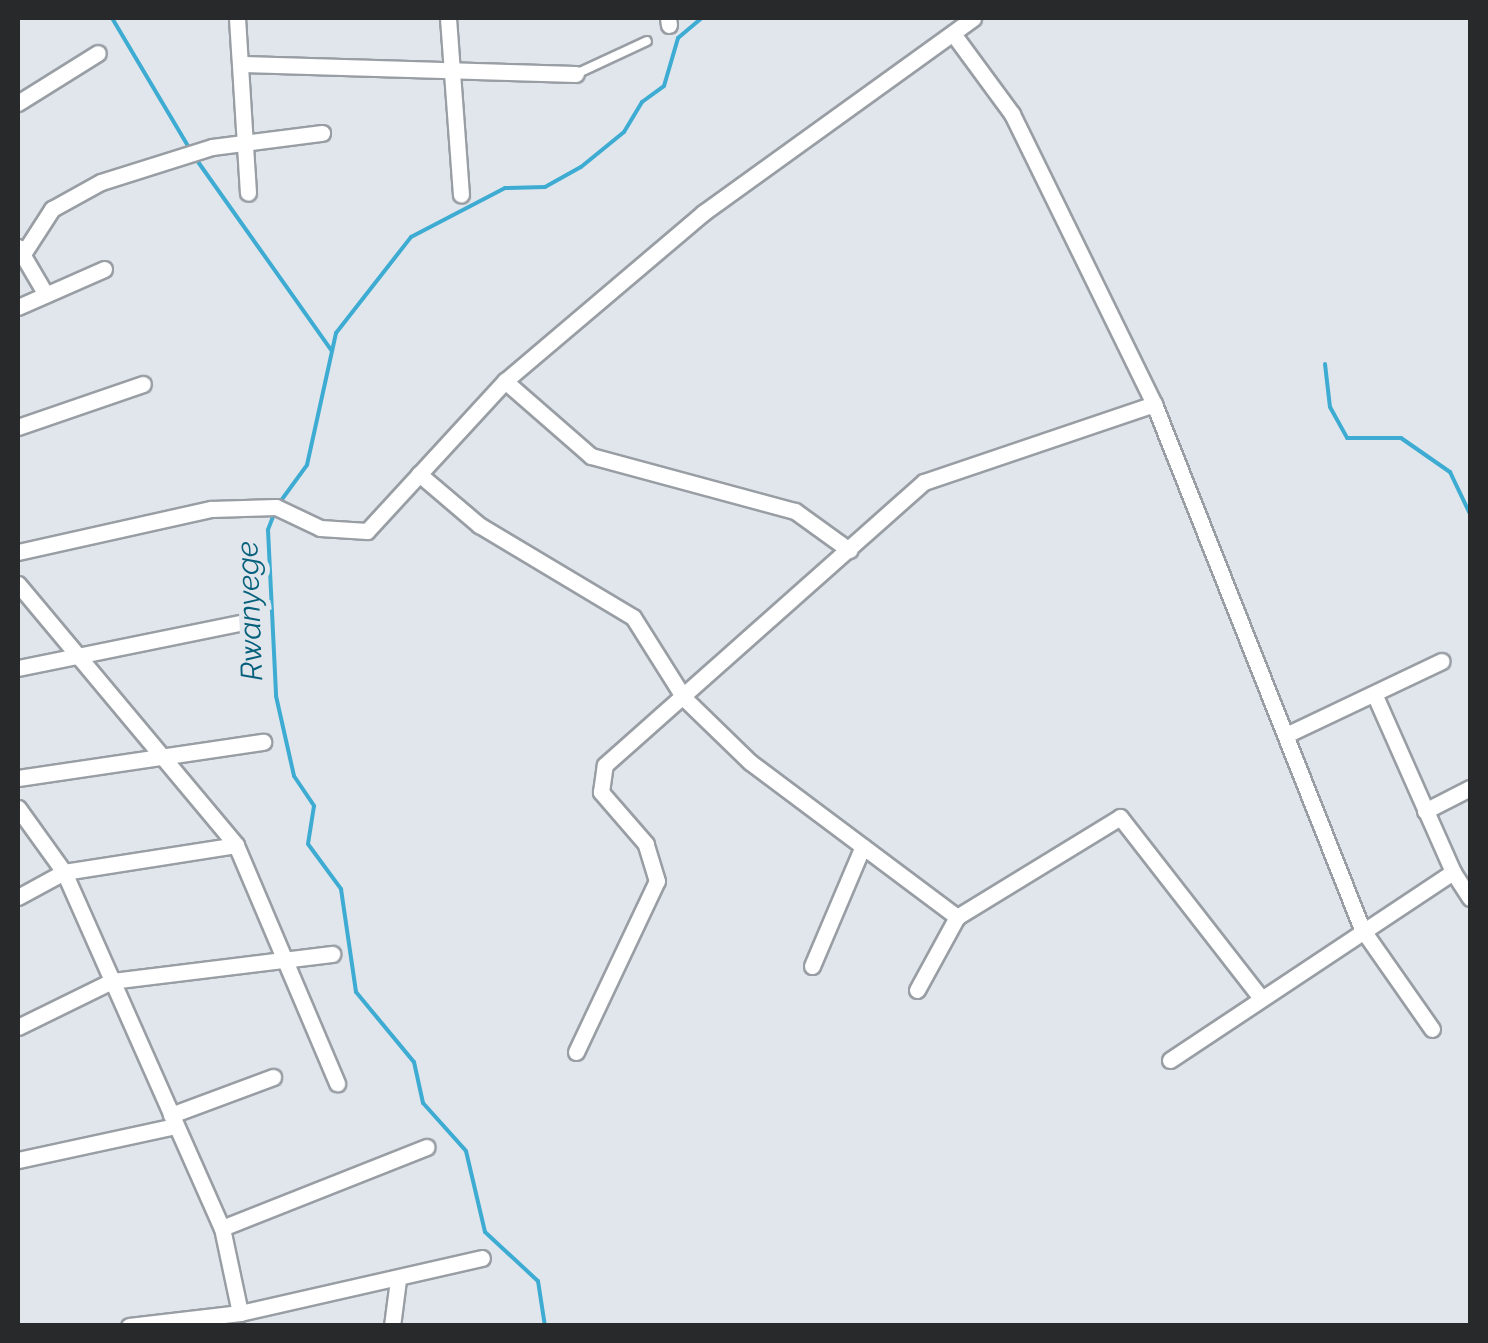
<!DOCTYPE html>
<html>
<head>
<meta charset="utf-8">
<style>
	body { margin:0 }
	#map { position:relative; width:1488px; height:1343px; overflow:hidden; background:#e0e6ec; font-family:Raleway,sans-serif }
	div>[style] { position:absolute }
	.stream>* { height:4px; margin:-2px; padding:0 2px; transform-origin:2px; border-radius:2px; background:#3eacd2 }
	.roads { filter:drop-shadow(2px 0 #989ea4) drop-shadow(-2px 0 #989ea4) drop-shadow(0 2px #989ea4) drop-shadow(0 -2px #989ea4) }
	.lane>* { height:8px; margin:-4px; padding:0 4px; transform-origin:4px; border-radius:4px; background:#fff }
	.street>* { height:15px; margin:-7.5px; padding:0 7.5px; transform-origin:7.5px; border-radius:7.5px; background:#fff }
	span { translate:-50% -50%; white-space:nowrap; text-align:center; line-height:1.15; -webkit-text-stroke:10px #e0e6ec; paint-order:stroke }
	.water-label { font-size:30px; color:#08617c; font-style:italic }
	.frame { position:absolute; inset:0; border:20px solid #27292b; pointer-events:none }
</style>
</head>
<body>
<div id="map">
	<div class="stream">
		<i style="left:112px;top:18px;width:155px;rotate:59.3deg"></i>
		<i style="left:196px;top:159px;width:235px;rotate:54.7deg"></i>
		<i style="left:1325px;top:364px;width:43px;rotate:83.4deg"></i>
		<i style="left:1330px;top:407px;width:35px;rotate:61deg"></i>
		<i style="left:1347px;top:438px;width:54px"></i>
		<i style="left:1401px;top:438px;width:60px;rotate:34.8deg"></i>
		<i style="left:1450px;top:472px;width:47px;rotate:64.5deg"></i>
		<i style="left:280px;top:502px;width:46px;rotate:-53.9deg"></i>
		<i style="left:307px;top:465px;width:135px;rotate:-77.6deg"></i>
		<i style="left:336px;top:333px;width:122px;rotate:-52deg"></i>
		<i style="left:411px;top:237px;width:106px;rotate:-27.5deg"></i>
		<i style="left:505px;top:188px;width:40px;rotate:-1.4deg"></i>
		<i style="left:545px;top:187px;width:41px;rotate:-29.1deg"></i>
		<i style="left:581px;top:167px;width:55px;rotate:-39.1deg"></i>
		<i style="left:624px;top:132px;width:35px;rotate:-59deg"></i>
		<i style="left:642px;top:102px;width:27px;rotate:-36deg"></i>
		<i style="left:664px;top:86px;width:50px;rotate:-73.7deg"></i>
		<i style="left:678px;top:38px;width:31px;rotate:-40deg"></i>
		<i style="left:274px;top:514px;width:17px;rotate:111deg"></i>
		<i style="left:268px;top:530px;width:166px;rotate:87.2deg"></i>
		<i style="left:276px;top:696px;width:82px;rotate:77.3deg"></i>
		<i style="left:294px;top:776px;width:36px;rotate:56deg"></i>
		<i style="left:314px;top:806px;width:38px;rotate:99deg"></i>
		<i style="left:308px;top:844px;width:56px;rotate:53.7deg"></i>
		<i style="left:341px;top:889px;width:104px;rotate:81.7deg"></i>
		<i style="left:356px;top:992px;width:91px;rotate:50.4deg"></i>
		<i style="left:414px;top:1062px;width:42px;rotate:77.6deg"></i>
		<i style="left:423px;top:1103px;width:64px;rotate:48.1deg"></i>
		<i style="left:466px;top:1151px;width:83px;rotate:76.8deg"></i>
		<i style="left:485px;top:1232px;width:72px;rotate:42.8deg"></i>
		<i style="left:538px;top:1281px;width:46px;rotate:81.2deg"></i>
	</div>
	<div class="roads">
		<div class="lane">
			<i style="left:576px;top:74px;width:78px;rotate:-24.9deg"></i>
		</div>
		<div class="street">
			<i style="left:237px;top:18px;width:175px;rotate:86.4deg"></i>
			<i style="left:448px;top:18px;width:177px;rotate:85.8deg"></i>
			<i style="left:668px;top:18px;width:7px;rotate:82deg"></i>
			<i style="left:954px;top:35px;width:98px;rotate:53.7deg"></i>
			<i style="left:1012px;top:114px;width:323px;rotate:63.9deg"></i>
			<i style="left:1154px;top:404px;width:565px;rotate:68.39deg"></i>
			<i style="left:1362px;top:929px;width:122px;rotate:55deg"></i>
			<i style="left:242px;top:64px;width:334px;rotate:1.7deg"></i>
			<i style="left:18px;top:103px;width:94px;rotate:-32deg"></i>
			<i style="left:18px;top:247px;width:53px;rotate:59.6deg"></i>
			<i style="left:23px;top:254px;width:54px;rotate:-57.2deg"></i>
			<i style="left:52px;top:209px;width:56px;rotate:-28.9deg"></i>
			<i style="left:101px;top:182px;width:116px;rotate:-17.5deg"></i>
			<i style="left:212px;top:147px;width:111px;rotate:-7.3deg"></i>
			<i style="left:18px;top:307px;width:94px;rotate:-23.8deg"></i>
			<i style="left:505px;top:381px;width:114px;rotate:41.1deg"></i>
			<i style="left:591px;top:456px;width:211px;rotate:15.1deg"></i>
			<i style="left:795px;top:511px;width:67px;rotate:35.8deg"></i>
			<i style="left:18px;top:427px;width:132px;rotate:-19deg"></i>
			<i style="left:419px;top:474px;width:79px;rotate:40.4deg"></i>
			<i style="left:479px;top:525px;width:179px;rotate:30.9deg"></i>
			<i style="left:633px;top:617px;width:96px;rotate:57.8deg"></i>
			<i style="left:684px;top:698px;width:92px;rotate:44.1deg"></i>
			<i style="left:750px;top:762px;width:259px;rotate:36.8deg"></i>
			<i style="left:18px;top:552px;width:198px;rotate:-12.6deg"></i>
			<i style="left:211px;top:509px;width:65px;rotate:-1.8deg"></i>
			<i style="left:276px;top:507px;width:49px;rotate:25.5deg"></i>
			<i style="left:320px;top:528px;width:47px;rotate:3.7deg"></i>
			<i style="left:367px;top:531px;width:204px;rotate:-47.4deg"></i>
			<i style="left:505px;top:381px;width:260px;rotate:-40.3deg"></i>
			<i style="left:703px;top:213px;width:333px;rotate:-35.8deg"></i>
			<i style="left:18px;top:584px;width:340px;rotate:50.1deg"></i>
			<i style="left:236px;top:845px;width:259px;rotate:67deg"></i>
			<i style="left:18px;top:668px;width:227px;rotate:-11.5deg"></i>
			<i style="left:1376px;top:698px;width:190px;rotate:66.1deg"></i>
			<i style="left:1453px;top:872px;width:31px;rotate:57deg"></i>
			<i style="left:1288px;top:734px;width:170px;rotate:-25.4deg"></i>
			<i style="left:18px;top:778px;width:248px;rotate:-8.4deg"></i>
			<i style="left:18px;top:808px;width:79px;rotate:54.3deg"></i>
			<i style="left:64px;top:872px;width:389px;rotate:66.1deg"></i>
			<i style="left:222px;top:1228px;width:87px;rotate:78deg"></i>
			<i style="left:1425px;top:811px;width:51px;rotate:-27.1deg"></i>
			<i style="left:18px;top:897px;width:52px;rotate:-28.5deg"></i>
			<i style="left:64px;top:872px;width:174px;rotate:-8.9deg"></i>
			<i style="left:812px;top:966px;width:130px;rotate:-67deg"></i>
			<i style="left:917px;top:990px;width:83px;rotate:-61.3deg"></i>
			<i style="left:957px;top:917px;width:191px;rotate:-31.5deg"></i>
			<i style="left:1120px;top:817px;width:229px;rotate:52.1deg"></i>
			<i style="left:18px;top:1027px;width:105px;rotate:-26.1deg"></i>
			<i style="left:112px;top:981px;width:222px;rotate:-7deg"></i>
			<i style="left:576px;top:1052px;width:189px;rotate:-64.7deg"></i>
			<i style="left:657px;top:881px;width:39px;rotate:-107deg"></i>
			<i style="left:646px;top:844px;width:69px;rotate:-130.9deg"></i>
			<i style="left:601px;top:792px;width:27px;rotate:-82deg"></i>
			<i style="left:605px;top:765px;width:426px;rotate:-41.6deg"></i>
			<i style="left:924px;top:482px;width:243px;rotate:-18.7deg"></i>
			<i style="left:1170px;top:1060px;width:340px;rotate:-33.6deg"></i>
			<i style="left:171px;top:1115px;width:109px;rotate:-20.4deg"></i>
			<i style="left:18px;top:1160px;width:161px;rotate:-12.2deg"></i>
			<i style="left:222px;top:1228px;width:220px;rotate:-21.6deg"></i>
			<i style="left:129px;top:1326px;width:112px;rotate:-6.7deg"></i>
			<i style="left:240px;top:1313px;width:248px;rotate:-12.8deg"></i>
			<i style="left:392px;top:1326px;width:46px;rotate:-82.6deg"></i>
		</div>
	</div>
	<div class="water-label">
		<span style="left:250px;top:611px;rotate:-92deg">Rwanyege</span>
	</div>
	<div class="frame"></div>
</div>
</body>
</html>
